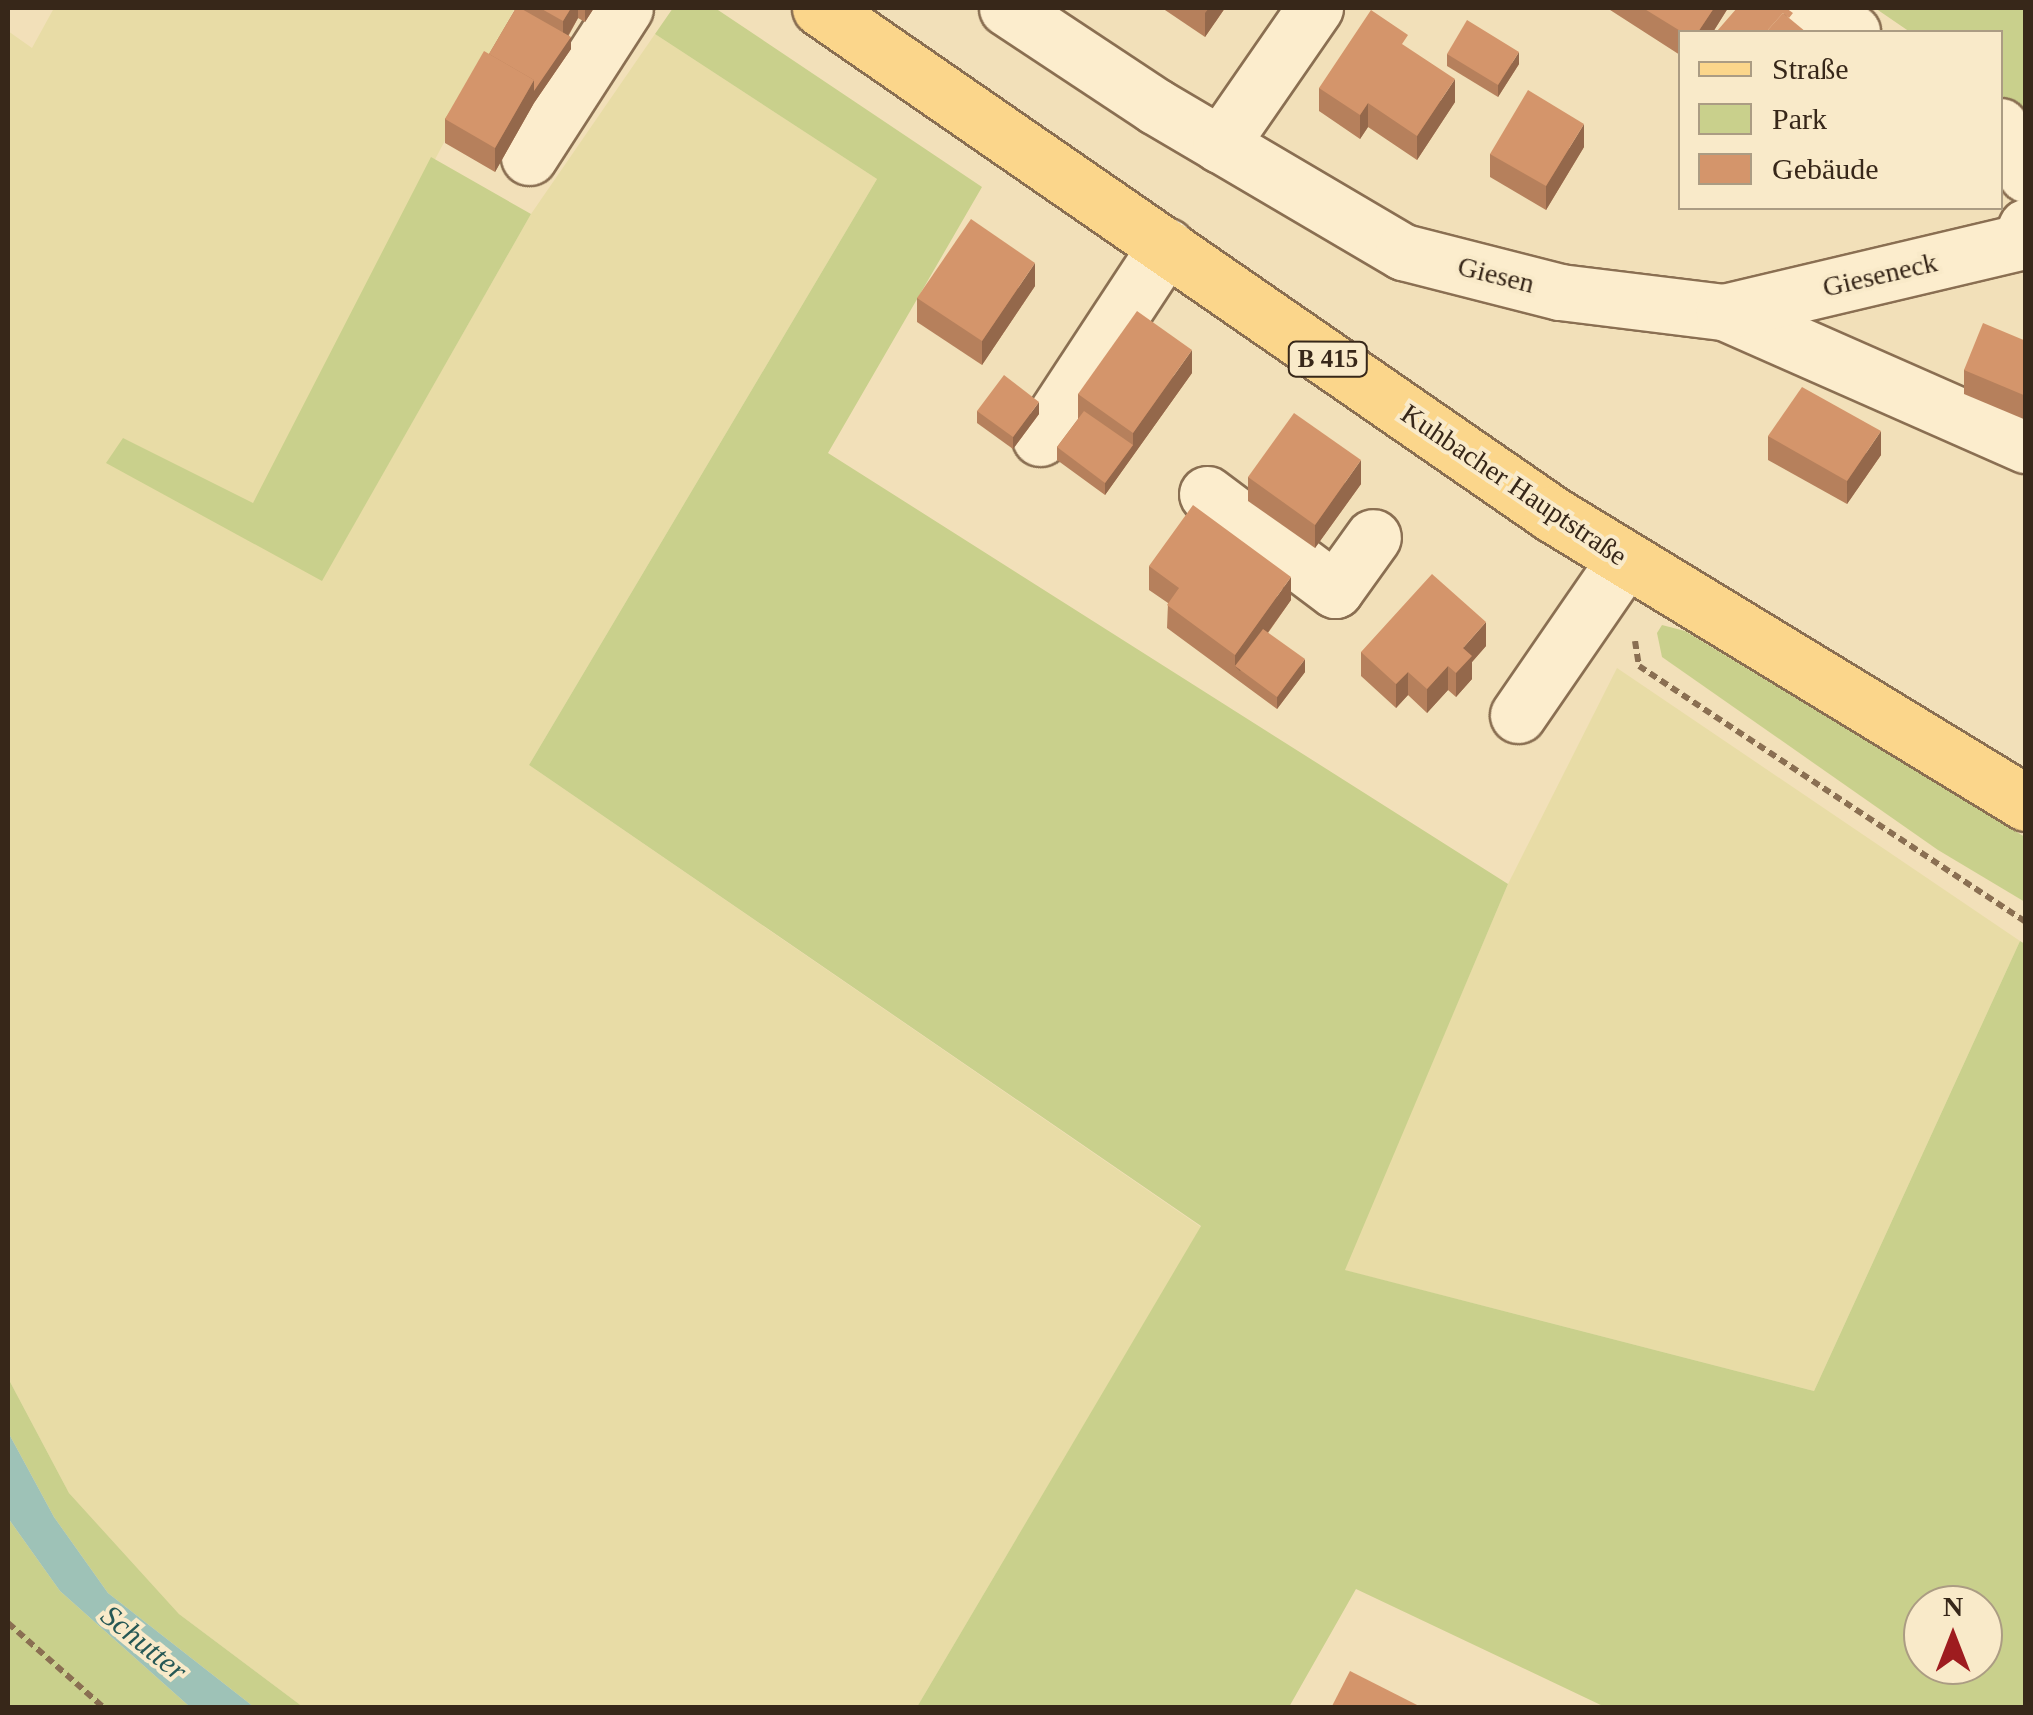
<!DOCTYPE html>
<html>
<head>
<meta charset="utf-8">
<style>
	body { margin:0 }
	#map { position:relative; width:2033px; height:1715px; overflow:hidden; background:#f2e0b9; font-family:Georgia,serif }
	div>[style] { position:absolute }
	.farmland>* { inset:0; background:#e8dca6 }
	.green>* { inset:0; background:#c9d08c }
	.water>* { inset:0; background:#9ec2b7 }
	.path>* { height:6px; margin-top:-3px; transform-origin:0; background:repeating-linear-gradient(90deg,#8a6f52 0 8px,transparent 0 13px) }
	.roads { filter:drop-shadow(2px 0 #8a6f52) drop-shadow(-2px 0 #8a6f52) drop-shadow(0 2px #8a6f52) drop-shadow(0 -2px #8a6f52) }
	.minor>* { height:55px; margin:-27.5px; padding:0 27.5px; transform-origin:27.5px; border-radius:27.5px; background:#fcedcd }
	.major>* { height:55px; margin:-27.5px; padding:0 27.5px; transform-origin:27.5px; border-radius:27.5px; background:#fbd68b }
	.wall>* { inset:0; background:#b6805c }
	.shaded-wall>* { inset:0; background:#94684b }
	.building>* { inset:0; background:#d4956b }
	span { translate:-50% -50%; white-space:nowrap; text-align:center; line-height:1.15; -webkit-text-stroke:8px #f9eac9; paint-order:stroke }
	.shield-label span { padding:2px 8px; background:#f9eac9; border:2px solid; border-radius:8px; -webkit-text-stroke-width:0 }
	.shield-label { font-size:25px; color:#372719; font-weight:700 }
	.street-label { font-size:28px; color:#372719 }
	.water-label { font-size:30px; color:#265855; font-style:italic }
	.frame { position:absolute; inset:0; border:10px solid #372719; pointer-events:none }
	.legend { position:absolute; left:1678px; top:30px; width:325px; height:180px; box-sizing:border-box; background:#f9eac9; border:2px solid #ab9c83; margin:0; padding:12px 18px; list-style:none; font-size:30px; color:#372719 }
	.legend li { display:flex; align-items:center; gap:20px; height:50px }
	.legend b { width:50px; border:2px solid #ab9c83 }
	.north { position:absolute; left:1903px; top:1585px; width:100px; height:100px; box-sizing:border-box; background:#f9eac9; border:2px solid #ab9c83; border-radius:50%; rotate:0deg; font-size:28px; font-weight:700; line-height:40px; text-align:center; color:#372719 }
	.north::after { content:''; display:block; margin:auto; width:35px; height:45px; background:#9e1c1f; clip-path:polygon(50% 0,100% 100%,50% 72%,0 100%) }
</style>
</head>
<body>
<div id="map">
	<div class="farmland">
		<i style="clip-path:polygon(54px 8px,515px 8px,253px 504px,124px 439px,322px 580px,531px 214px,655px 34px,877px 179px,529px 765px,1201px 1227px,917px 1707px,303px 1707px,179px 1614px,69px 1493px,8px 1378px,8px 31px,32px 48px)"></i>
		<i style="clip-path:polygon(1617px 668px,2020px 941px,1814px 1391px,1344px 1270px,1508px 884px)"></i>
	</div>
	<div class="green">
		<i style="clip-path:polygon(evenodd,673px 8px,715px 8px,982px 187px,828px 453px,1508px 884px,1345px 1270px,1814px 1391px,2020px 941px,2025px 944px,2025px 1707px,1605px 1707px,1356px 1589px,1289px 1707px,917px 1707px,1201px 1226px,529px 765px,877px 179px,655px 34px,673px 8px,1923px 1605px,1983px 1605px,1983px 1665px,1923px 1665px,1923px 1605px)"></i>
		<i style="clip-path:polygon(1875px 8px,2025px 8px,2025px 113px,2001px 96px,2000px 32px,1910px 32px)"></i>
		<i style="clip-path:polygon(431px 157px,531px 214px,322px 581px,106px 463px,123px 438px,253px 503px)"></i>
		<i style="clip-path:polygon(1662px 625px,1685px 631px,2025px 837px,2025px 902px,1938px 850px,1662px 657px,1657px 633px)"></i>
		<i style="clip-path:polygon(8px 1378px,69px 1493px,179px 1614px,303px 1707px,254px 1707px,108px 1593px,54px 1517px,8px 1432px)"></i>
		<i style="clip-path:polygon(8px 1518px,60px 1591px,190px 1707px,8px 1707px)"></i>
	</div>
	<div class="water">
		<i style="clip-path:polygon(8px 1432px,54px 1517px,108px 1593px,254px 1707px,190px 1707px,60px 1591px,8px 1518px)"></i>
	</div>
	<div class="path">
		<i style="left:1635px;top:641px;width:25px;rotate:81deg"></i>
		<i style="left:1639px;top:666px;width:464px;rotate:33.5deg"></i>
		<i style="left:8px;top:1623px;width:128px;rotate:41.5deg"></i>
	</div>
	<div class="roads">
		<div class="minor">
			<i style="left:1007px;top:8px;width:178px;rotate:33.5deg"></i>
			<i style="left:1155px;top:106px;width:288px;rotate:30.5deg"></i>
			<i style="left:1403px;top:252px;width:162px;rotate:14.3deg"></i>
			<i style="left:1560px;top:292px;width:165px;rotate:7deg"></i>
			<i style="left:1724px;top:312px;width:330px;rotate:23.8deg"></i>
			<i style="left:1813px;top:8px;width:46px;rotate:31.6deg"></i>
			<i style="left:2000px;top:126px;width:55px;rotate:61.6deg"></i>
			<i style="left:1220px;top:145px;width:167px;rotate:-55.3deg"></i>
			<i style="left:529px;top:157px;width:177px;rotate:-57.2deg"></i>
			<i style="left:1724px;top:312px;width:303px;rotate:-13.3deg"></i>
			<i style="left:2019px;top:242px;width:17px;rotate:-65deg"></i>
			<i style="left:1040px;top:438px;width:230px;rotate:-56.7deg"></i>
			<i style="left:1207px;top:494px;width:160px;rotate:36.9deg"></i>
			<i style="left:1335px;top:590px;width:65px;rotate:-54.4deg"></i>
			<i style="left:1518px;top:715px;width:187px;rotate:-55.5deg"></i>
		</div>
		<div class="major">
			<i style="left:820px;top:8px;width:890px;rotate:34.65deg"></i>
			<i style="left:1552px;top:514px;width:555px;rotate:31.37deg"></i>
		</div>
	</div>
	<div class="wall">
		<i style="clip-path:polygon(516px 8px,594px 8px,585px 22px,578px 18px,569px 35px,571px 49px,534px 103px,495px 172px,445px 143px,445px 119px,489px 54px)"></i>
		<i style="clip-path:polygon(1162px 8px,1225px 8px,1205px 37px)"></i>
		<i style="clip-path:polygon(1607px 8px,1728px 8px,1713px 32px,1680px 32px,1680px 55px)"></i>
		<i style="clip-path:polygon(1447px 54px,1519px 64px,1498px 97px,1447px 66px)"></i>
		<i style="clip-path:polygon(1319px 88px,1455px 102px,1417px 160px,1368px 127px,1360px 139px,1319px 111px)"></i>
		<i style="clip-path:polygon(1584px 147px,1546px 210px,1490px 177px,1490px 154px)"></i>
		<i style="clip-path:polygon(1035px 286px,982px 365px,917px 322px,917px 298px)"></i>
		<i style="clip-path:polygon(2026px 341px,2026px 420px,1964px 394px,1964px 370px)"></i>
		<i style="clip-path:polygon(1192px 373px,1105px 495px,1057px 460px,1057px 447px,1078px 419px,1078px 394px)"></i>
		<i style="clip-path:polygon(977px 411px,1039px 414px,1013px 449px,977px 423px)"></i>
		<i style="clip-path:polygon(1768px 436px,1881px 455px,1847px 504px,1768px 460px)"></i>
		<i style="clip-path:polygon(1248px 477px,1361px 484px,1315px 548px,1248px 501px)"></i>
		<i style="clip-path:polygon(1149px 566px,1291px 600px,1268px 633px,1305px 672px,1277px 709px,1167px 628px,1168px 603px,1149px 590px)"></i>
		<i style="clip-path:polygon(1486px 646px,1472px 662px,1472px 679px,1456px 697px,1448px 690px,1427px 713px,1408px 695px,1396px 708px,1361px 676px,1361px 652px)"></i>
	</div>
	<div class="shaded-wall">
		<i style="clip-path:polygon(571px 8px,578px 8px,578px 18px,563px 44px,563px 21px)"></i>
		<i style="clip-path:polygon(585px 8px,594px 8px,585px 22px)"></i>
		<i style="clip-path:polygon(1209px 8px,1225px 8px,1205px 37px,1205px 13px)"></i>
		<i style="clip-path:polygon(1714px 8px,1728px 8px,1713px 32px,1698px 32px)"></i>
		<i style="clip-path:polygon(571px 37px,571px 49px,534px 103px,495px 172px,495px 148px,534px 80px)"></i>
		<i style="clip-path:polygon(1519px 52px,1519px 64px,1498px 97px,1498px 85px)"></i>
		<i style="clip-path:polygon(1455px 79px,1455px 102px,1417px 160px,1417px 136px)"></i>
		<i style="clip-path:polygon(1368px 103px,1368px 127px,1360px 139px,1360px 115px)"></i>
		<i style="clip-path:polygon(1584px 124px,1584px 147px,1546px 210px,1546px 186px)"></i>
		<i style="clip-path:polygon(1035px 263px,1035px 286px,982px 365px,982px 341px)"></i>
		<i style="clip-path:polygon(1192px 350px,1192px 373px,1105px 495px,1105px 483px,1133px 445px,1133px 433px)"></i>
		<i style="clip-path:polygon(1039px 402px,1039px 414px,1013px 449px,1013px 437px)"></i>
		<i style="clip-path:polygon(1881px 431px,1881px 455px,1847px 504px,1847px 481px)"></i>
		<i style="clip-path:polygon(1361px 460px,1361px 484px,1315px 548px,1315px 525px)"></i>
		<i style="clip-path:polygon(1291px 577px,1291px 600px,1240px 671px,1235px 666px,1235px 679px,1235px 655px)"></i>
		<i style="clip-path:polygon(1486px 622px,1486px 646px,1472px 662px,1472px 679px,1456px 697px,1456px 673px,1463px 648px)"></i>
		<i style="clip-path:polygon(1305px 659px,1305px 672px,1277px 709px,1277px 697px)"></i>
		<i style="clip-path:polygon(1448px 666px,1448px 690px,1427px 713px,1427px 689px)"></i>
		<i style="clip-path:polygon(1408px 672px,1408px 695px,1396px 708px,1396px 684px)"></i>
	</div>
	<div class="building">
		<i style="clip-path:polygon(516px 8px,520px 8px,571px 37px,534px 91px,534px 80px,489px 54px)"></i>
		<i style="clip-path:polygon(540px 8px,571px 8px,563px 21px)"></i>
		<i style="clip-path:polygon(1643px 8px,1714px 8px,1698px 32px,1682px 32px)"></i>
		<i style="clip-path:polygon(1737px 8px,1786px 8px,1793px 13px,1789px 18px,1783px 13px,1766px 32px,1719px 32px,1717px 31px)"></i>
		<i style="clip-path:polygon(1371px 10px,1408px 35px,1402px 44px,1455px 79px,1417px 136px,1368px 103px,1360px 115px,1319px 88px)"></i>
		<i style="clip-path:polygon(1783px 13px,1806px 32px,1766px 32px)"></i>
		<i style="clip-path:polygon(1467px 20px,1519px 52px,1498px 85px,1447px 54px)"></i>
		<i style="clip-path:polygon(484px 51px,534px 80px,495px 148px,445px 119px)"></i>
		<i style="clip-path:polygon(1528px 90px,1584px 124px,1546px 186px,1490px 154px)"></i>
		<i style="clip-path:polygon(971px 219px,1035px 263px,982px 341px,917px 298px)"></i>
		<i style="clip-path:polygon(1137px 311px,1192px 350px,1133px 433px,1078px 394px)"></i>
		<i style="clip-path:polygon(1983px 323px,2026px 341px,2026px 396px,1964px 370px)"></i>
		<i style="clip-path:polygon(1004px 375px,1039px 402px,1013px 437px,977px 411px)"></i>
		<i style="clip-path:polygon(1802px 387px,1881px 431px,1847px 481px,1768px 436px)"></i>
		<i style="clip-path:polygon(1084px 411px,1133px 445px,1105px 483px,1057px 447px)"></i>
		<i style="clip-path:polygon(1294px 413px,1361px 460px,1315px 525px,1248px 477px)"></i>
		<i style="clip-path:polygon(1193px 505px,1291px 577px,1235px 655px,1167px 605px,1179px 588px,1149px 566px)"></i>
		<i style="clip-path:polygon(1432px 574px,1486px 622px,1463px 648px,1472px 656px,1456px 673px,1448px 666px,1427px 689px,1408px 672px,1396px 684px,1361px 652px)"></i>
		<i style="clip-path:polygon(1263px 629px,1305px 659px,1277px 697px,1235px 666px)"></i>
		<i style="clip-path:polygon(1350px 1671px,1423px 1708px,1331px 1708px)"></i>
	</div>
	<div class="shield-label">
		<span style="left:1328px;top:359px">B 415</span>
	</div>
	<div class="street-label">
		<span style="left:1496px;top:275px;rotate:14deg">Giesen</span>
		<span style="left:1880px;top:275px;rotate:-13deg">Gieseneck</span>
		<span style="left:1514px;top:485px;rotate:34deg">Kuhbacher Hauptstraße</span>
	</div>
	<div class="water-label">
		<span style="left:144px;top:1643px;rotate:39deg">Schutter</span>
	</div>
	<div class="frame"></div>
	<ul class="legend">
	<li><b style="height:12px;background:#fbd68b"></b>Straße</li>
	<li><b style="height:28px;background:#c9d08c"></b>Park</li>
	<li><b style="height:28px;background:#d4956b"></b>Gebäude</li>
	</ul>
	<div class="north">N</div>
</div>
</body>
</html>
